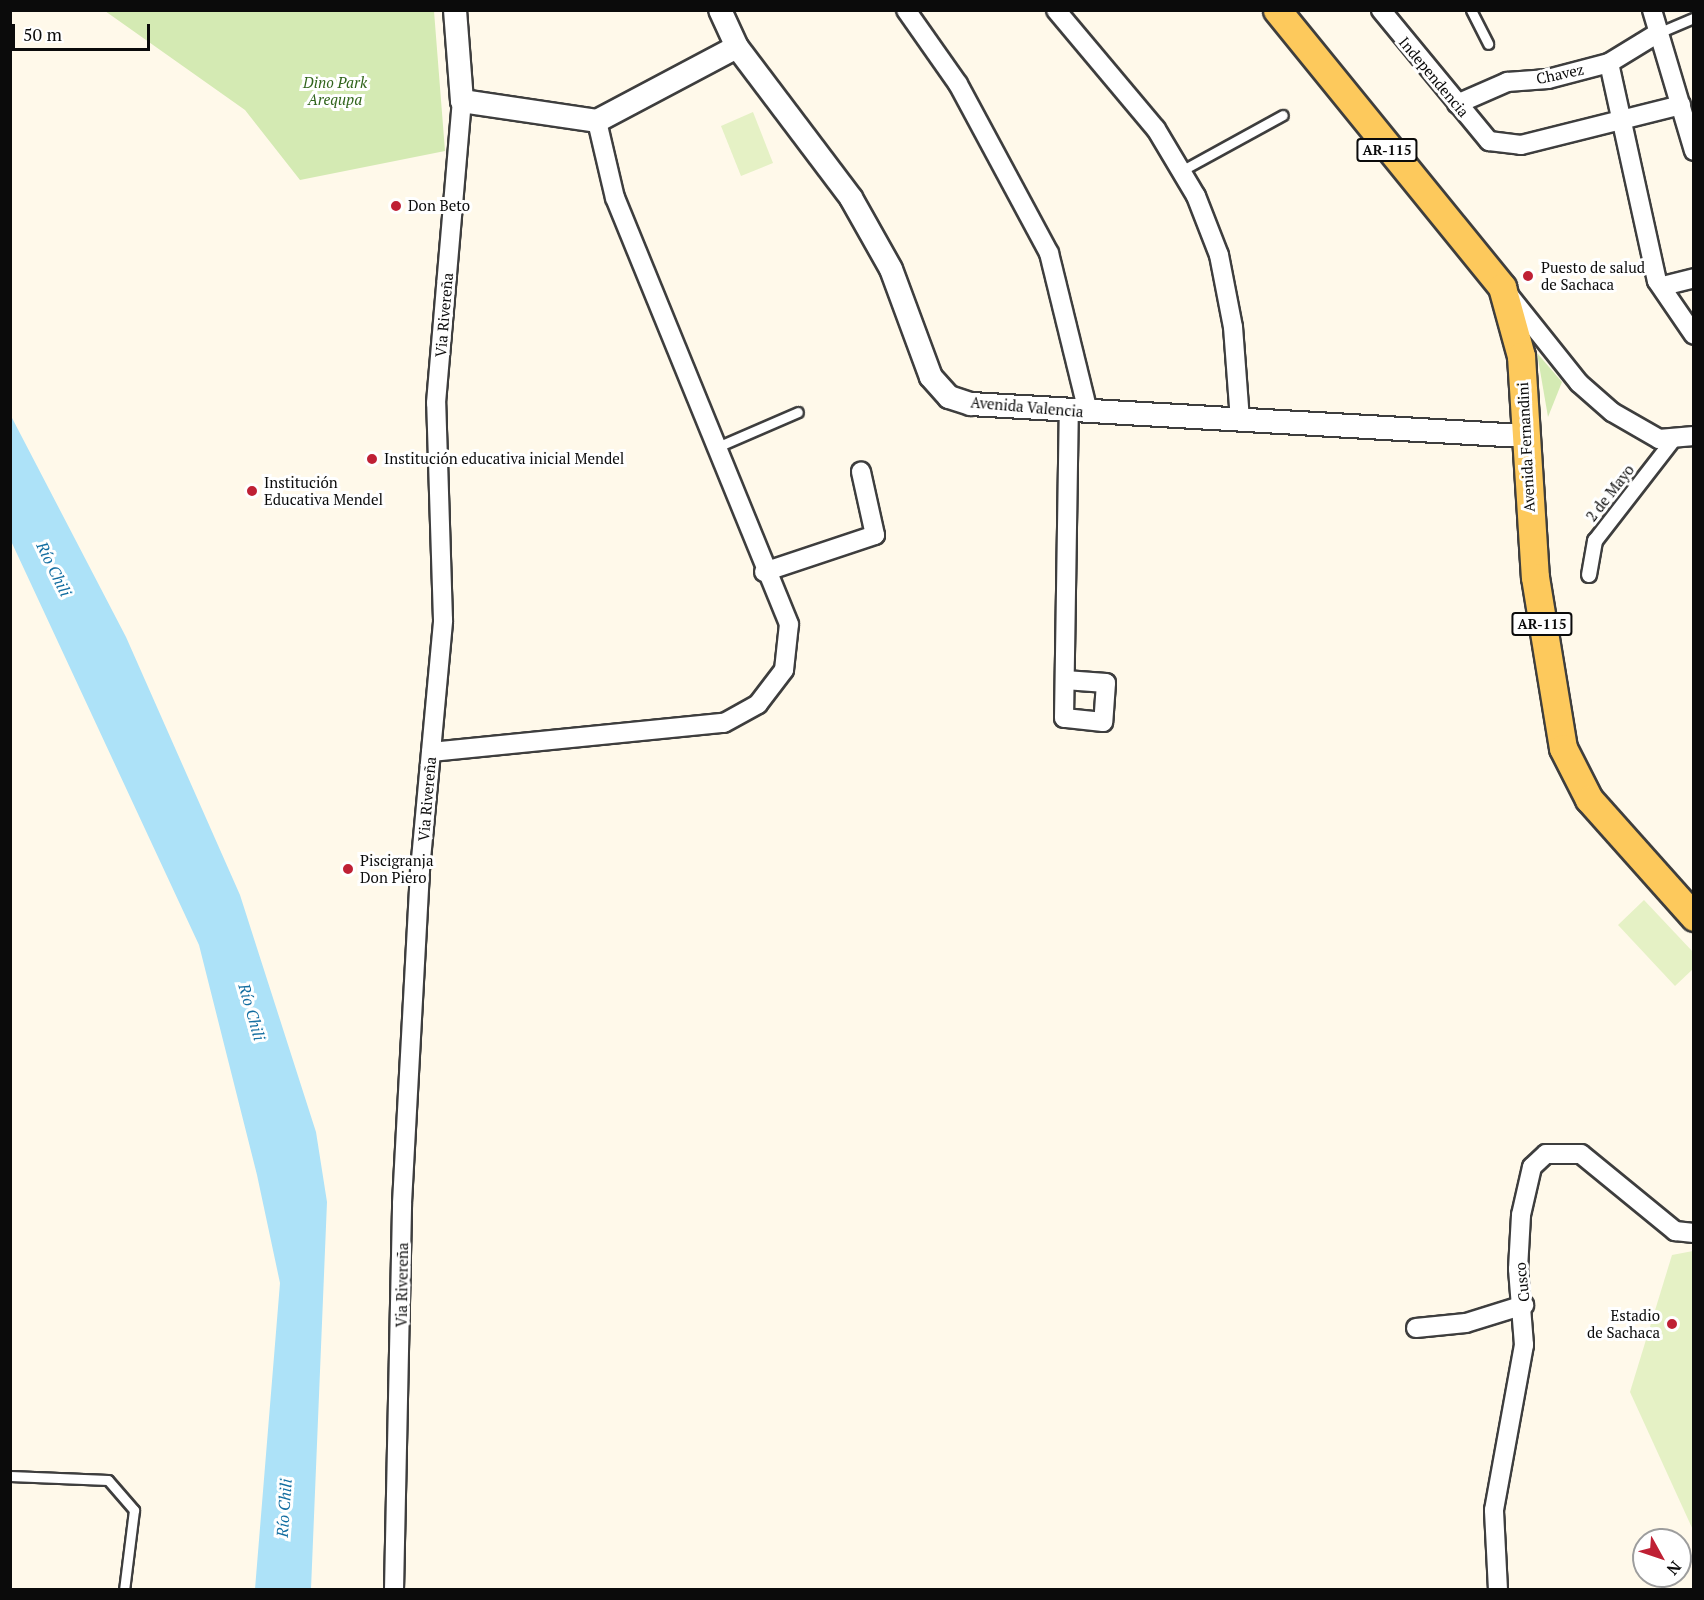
<!DOCTYPE html>
<html>
<head>
<meta charset="utf-8">
<style>
	body { margin:0 }
	#map { position:relative; width:1704px; height:1600px; overflow:hidden; background:#fff9ea; font-family:"PT Serif",serif }
	div>[style] { position:absolute }
	.green>* { inset:0; background:#d4eab3 }
	.pitch>* { inset:0; background:#e5f1c5 }
	.water>* { inset:0; background:#ade2f8 }
	.roads { filter:drop-shadow(2px 0 #3e3e3e) drop-shadow(-2px 0 #3e3e3e) drop-shadow(0 2px #3e3e3e) drop-shadow(0 -2px #3e3e3e) }
	.service>* { height:9px; margin:-4.5px; padding:0 4.5px; transform-origin:4.5px; border-radius:4.5px; background:#fff }
	.pedestrian>* { height:14px; margin:-7px; padding:0 7px; transform-origin:7px; border-radius:7px; background:#fff }
	.minor>* { height:18px; margin:-9px; padding:0 9px; transform-origin:9px; border-radius:9px; background:#fff }
	.tertiary>* { height:22px; margin:-11px; padding:0 11px; transform-origin:11px; border-radius:11px; background:#fff }
	.primary>* { height:27px; margin:-13.5px; padding:0 13.5px; transform-origin:13.5px; border-radius:13.5px; background:#fdc95c }
	.dots>* { width:16px; height:16px; translate:-50% -50%; box-sizing:border-box; border:3px solid #fff; border-radius:50% }
	span { translate:-50% -50%; white-space:nowrap; text-align:center; line-height:1.15; -webkit-text-stroke:6px #fff; paint-order:stroke }
	.shield-label span { padding:2px 4px; background:#fff; border:2px solid; border-radius:4px; -webkit-text-stroke-width:0 }
	.shield-label { font-size:14px; color:#0b0b0b; font-weight:700 }
	.street-label { font-size:15px; color:#0b0b0b }
	.park-label { font-size:15px; color:#30641b; font-style:italic }
	.poi-label { font-size:15px; color:#0b0b0b }
	.left { translate:0 -50%; text-align:left }
	.right { translate:-100% -50%; text-align:right }
	.water-label { font-size:16px; color:#126da0; font-style:italic }
	.frame { position:absolute; inset:0; border:12px solid #0b0b0b; pointer-events:none }
	.north { position:absolute; left:1632px; top:1528px; width:60px; height:60px; box-sizing:border-box; background:#fff; border:2px solid #9d9d9d; border-radius:50%; rotate:130deg; font-size:16px; font-weight:700; line-height:24px; text-align:center; color:#0b0b0b }
	.north::after { content:''; display:block; margin:auto; width:21px; height:27px; background:#bf2034; clip-path:polygon(50% 0,100% 100%,50% 72%,0 100%) }
	.scale { position:absolute; left:12px; top:24px; width:138px; height:27px; box-sizing:border-box; border:3px solid #0b0b0b; border-top:0; padding-left:8px; font-size:18px; line-height:21px; white-space:nowrap; color:#0b0b0b; -webkit-text-stroke:4px #fff; paint-order:stroke }
</style>
</head>
<body>
<div id="map">
	<div class="green">
		<i style="clip-path:polygon(105px 11px,434px 11px,445px 151px,300px 180px,245px 110px)"></i>
		<i style="clip-path:polygon(1537px 353px,1562px 382px,1548px 417px)"></i>
	</div>
	<div class="pitch">
		<i style="clip-path:polygon(753px 112px,773px 163px,741px 176px,721px 126px)"></i>
		<i style="clip-path:polygon(1644px 900px,1693px 952px,1693px 969px,1675px 986px,1618px 925px)"></i>
		<i style="clip-path:polygon(1693px 1251px,1694px 1251px,1693px 1530px,1630px 1392px,1672px 1255px)"></i>
	</div>
	<div class="water">
		<i style="clip-path:polygon(11px 416px,126px 637px,240px 895px,316px 1132px,327px 1202px,311px 1589px,255px 1589px,280px 1283px,257px 1175px,199px 945px,11px 541px)"></i>
	</div>
	<div class="roads">
		<div class="service">
			<i style="left:1471px;top:10px;width:38px;rotate:63deg"></i>
			<i style="left:1658px;top:33px;width:39px;rotate:-23deg"></i>
			<i style="left:1181px;top:171px;width:116px;rotate:-28.8deg"></i>
			<i style="left:717px;top:447px;width:88px;rotate:-23.4deg"></i>
			<i style="left:10px;top:1476px;width:98px;rotate:2.3deg"></i>
			<i style="left:108px;top:1480px;width:40px;rotate:49deg"></i>
			<i style="left:134px;top:1510px;width:81px;rotate:97.1deg"></i>
		</div>
		<div class="pedestrian">
			<i style="left:1589px;top:575px;width:35px;rotate:-80deg"></i>
			<i style="left:1595px;top:541px;width:129px;rotate:-52.2deg"></i>
		</div>
		<div class="minor">
			<i style="left:906px;top:10px;width:90px;rotate:54.9deg"></i>
			<i style="left:958px;top:84px;width:192px;rotate:61.7deg"></i>
			<i style="left:1049px;top:253px;width:164px;rotate:76.2deg"></i>
			<i style="left:1056px;top:10px;width:155px;rotate:50deg"></i>
			<i style="left:1156px;top:129px;width:78px;rotate:59.2deg"></i>
			<i style="left:1196px;top:196px;width:63px;rotate:68.7deg"></i>
			<i style="left:1219px;top:255px;width:73px;rotate:79deg"></i>
			<i style="left:1233px;top:327px;width:93px;rotate:85.7deg"></i>
			<i style="left:1381px;top:10px;width:170px;rotate:50.5deg"></i>
			<i style="left:1489px;top:141px;width:32px;rotate:7deg"></i>
			<i style="left:1521px;top:145px;width:165px;rotate:-14deg"></i>
			<i style="left:1652px;top:10px;width:147px;rotate:73.4deg"></i>
			<i style="left:1609px;top:63px;width:223px;rotate:77.6deg"></i>
			<i style="left:1657px;top:281px;width:65px;rotate:55.6deg"></i>
			<i style="left:1457px;top:104px;width:55px;rotate:-23.7deg"></i>
			<i style="left:1507px;top:82px;width:41px;rotate:-4.2deg"></i>
			<i style="left:1548px;top:79px;width:63px;rotate:-14.7deg"></i>
			<i style="left:1609px;top:63px;width:57px;rotate:-31.5deg"></i>
			<i style="left:1663px;top:286px;width:32px;rotate:-14deg"></i>
			<i style="left:1508px;top:294px;width:114px;rotate:51.4deg"></i>
			<i style="left:1579px;top:383px;width:44px;rotate:41.3deg"></i>
			<i style="left:1612px;top:412px;width:54px;rotate:29.9deg"></i>
			<i style="left:1659px;top:439px;width:35px;rotate:-5deg"></i>
			<i style="left:764px;top:572px;width:117px;rotate:-18.4deg"></i>
			<i style="left:875px;top:535px;width:65px;rotate:-102.5deg"></i>
			<i style="left:1065px;top:680px;width:41px;rotate:4.2deg"></i>
			<i style="left:1106px;top:683px;width:39px;rotate:94deg"></i>
			<i style="left:1103px;top:722px;width:39px;rotate:-174deg"></i>
			<i style="left:1064px;top:718px;width:308px;rotate:-89.1deg"></i>
			<i style="left:431px;top:752px;width:294px;rotate:-5.7deg"></i>
			<i style="left:724px;top:723px;width:39px;rotate:-29deg"></i>
			<i style="left:758px;top:704px;width:43px;rotate:-52.6deg"></i>
			<i style="left:784px;top:670px;width:46px;rotate:-83.8deg"></i>
			<i style="left:789px;top:624px;width:460px;rotate:-112.2deg"></i>
			<i style="left:615px;top:198px;width:79px;rotate:-103.2deg"></i>
			<i style="left:1416px;top:1328px;width:50px;rotate:-5.7deg"></i>
			<i style="left:1466px;top:1323px;width:61px;rotate:-17.2deg"></i>
			<i style="left:394px;top:1590px;width:387px;rotate:-88.8deg"></i>
			<i style="left:402px;top:1203px;width:333px;rotate:-86.9deg"></i>
			<i style="left:420px;top:870px;width:251px;rotate:-84.7deg"></i>
			<i style="left:443px;top:620px;width:217px;rotate:-91.8deg"></i>
			<i style="left:436px;top:403px;width:303px;rotate:-85.1deg"></i>
			<i style="left:1498px;top:1590px;width:80px;rotate:-92.9deg"></i>
			<i style="left:1494px;top:1510px;width:168px;rotate:-79.7deg"></i>
			<i style="left:1524px;top:1345px;width:76px;rotate:-94.5deg"></i>
			<i style="left:1518px;top:1269px;width:54px;rotate:-86.8deg"></i>
			<i style="left:1521px;top:1215px;width:49px;rotate:-77.1deg"></i>
			<i style="left:1532px;top:1167px;width:19px;rotate:-43deg"></i>
			<i style="left:1546px;top:1154px;width:35px"></i>
			<i style="left:1581px;top:1154px;width:122px;rotate:39.3deg"></i>
			<i style="left:1675px;top:1231px;width:19px;rotate:6deg"></i>
		</div>
		<div class="tertiary">
			<i style="left:455px;top:10px;width:91px;rotate:85.6deg"></i>
			<i style="left:462px;top:101px;width:136px;rotate:8.4deg"></i>
			<i style="left:597px;top:121px;width:158px;rotate:-27.9deg"></i>
			<i style="left:720px;top:10px;width:41px;rotate:65.3deg"></i>
			<i style="left:737px;top:47px;width:189px;rotate:52.9deg"></i>
			<i style="left:851px;top:198px;width:81px;rotate:60.6deg"></i>
			<i style="left:891px;top:269px;width:115px;rotate:69.7deg"></i>
			<i style="left:931px;top:377px;width:27px;rotate:48deg"></i>
			<i style="left:949px;top:397px;width:23px;rotate:18deg"></i>
			<i style="left:971px;top:404px;width:553px;rotate:3.32deg"></i>
		</div>
		<div class="primary">
			<i style="left:1277px;top:10px;width:357px;rotate:50.9deg"></i>
			<i style="left:1502px;top:287px;width:72px;rotate:74.6deg"></i>
			<i style="left:1521px;top:356px;width:221px;rotate:86.4deg"></i>
			<i style="left:1535px;top:577px;width:173px;rotate:80.7deg"></i>
			<i style="left:1563px;top:748px;width:57px;rotate:63deg"></i>
			<i style="left:1589px;top:799px;width:158px;rotate:48.3deg"></i>
		</div>
	</div>
	<div class="dots">
		<i style="left:396px;top:206px;background:#bf2034"></i>
		<i style="left:1528px;top:276px;background:#bf2034"></i>
		<i style="left:372px;top:459px;background:#bf2034"></i>
		<i style="left:252px;top:491px;background:#bf2034"></i>
		<i style="left:348px;top:869px;background:#bf2034"></i>
		<i style="left:1672px;top:1324px;background:#bf2034"></i>
	</div>
	<div class="shield-label">
		<span style="left:1387px;top:150px">AR-115</span>
		<span style="left:1542px;top:624px">AR-115</span>
	</div>
	<div class="street-label">
		<span style="left:1560px;top:74px;rotate:-12deg">Chavez</span>
		<span style="left:1434px;top:77px;rotate:50deg">Independencia</span>
		<span style="left:444px;top:315px;rotate:-85deg">Via Rivereña</span>
		<span style="left:1027px;top:407px;rotate:5deg">Avenida Valencia</span>
		<span style="left:1526px;top:447px;rotate:-93deg">Avenida Fernandini</span>
		<span style="left:1610px;top:493px;rotate:-52deg">2 de Mayo</span>
		<span style="left:427px;top:799px;rotate:-85deg">Via Rivereña</span>
		<span style="left:1522px;top:1282px;rotate:-96deg">Cusco</span>
		<span style="left:402px;top:1285px;rotate:-89deg">Via Rivereña</span>
	</div>
	<div class="park-label">
		<span style="left:335px;top:91px">Dino Park<br>Arequpa</span>
	</div>
	<div class="poi-label">
		<span class="left" style="left:408px;top:206px">Don Beto</span>
		<span class="left" style="left:1541px;top:276px">Puesto de salud<br>de Sachaca</span>
		<span class="left" style="left:384px;top:459px">Institución educativa inicial Mendel</span>
		<span class="left" style="left:264px;top:491px">Institución<br>Educativa Mendel</span>
		<span class="left" style="left:360px;top:869px">Piscigranja<br>Don Piero</span>
		<span class="right" style="left:1660px;top:1324px">Estadio<br>de Sachaca</span>
	</div>
	<div class="water-label">
		<span style="left:54px;top:569px;rotate:64deg">Río Chili</span>
		<span style="left:252px;top:1012px;rotate:74deg">Río Chili</span>
		<span style="left:284px;top:1508px;rotate:-86deg">Río Chili</span>
	</div>
	<div class="frame"></div>
	<div class="north">N</div>
	<div class="scale">50 m</div>
</div>
</body>
</html>
